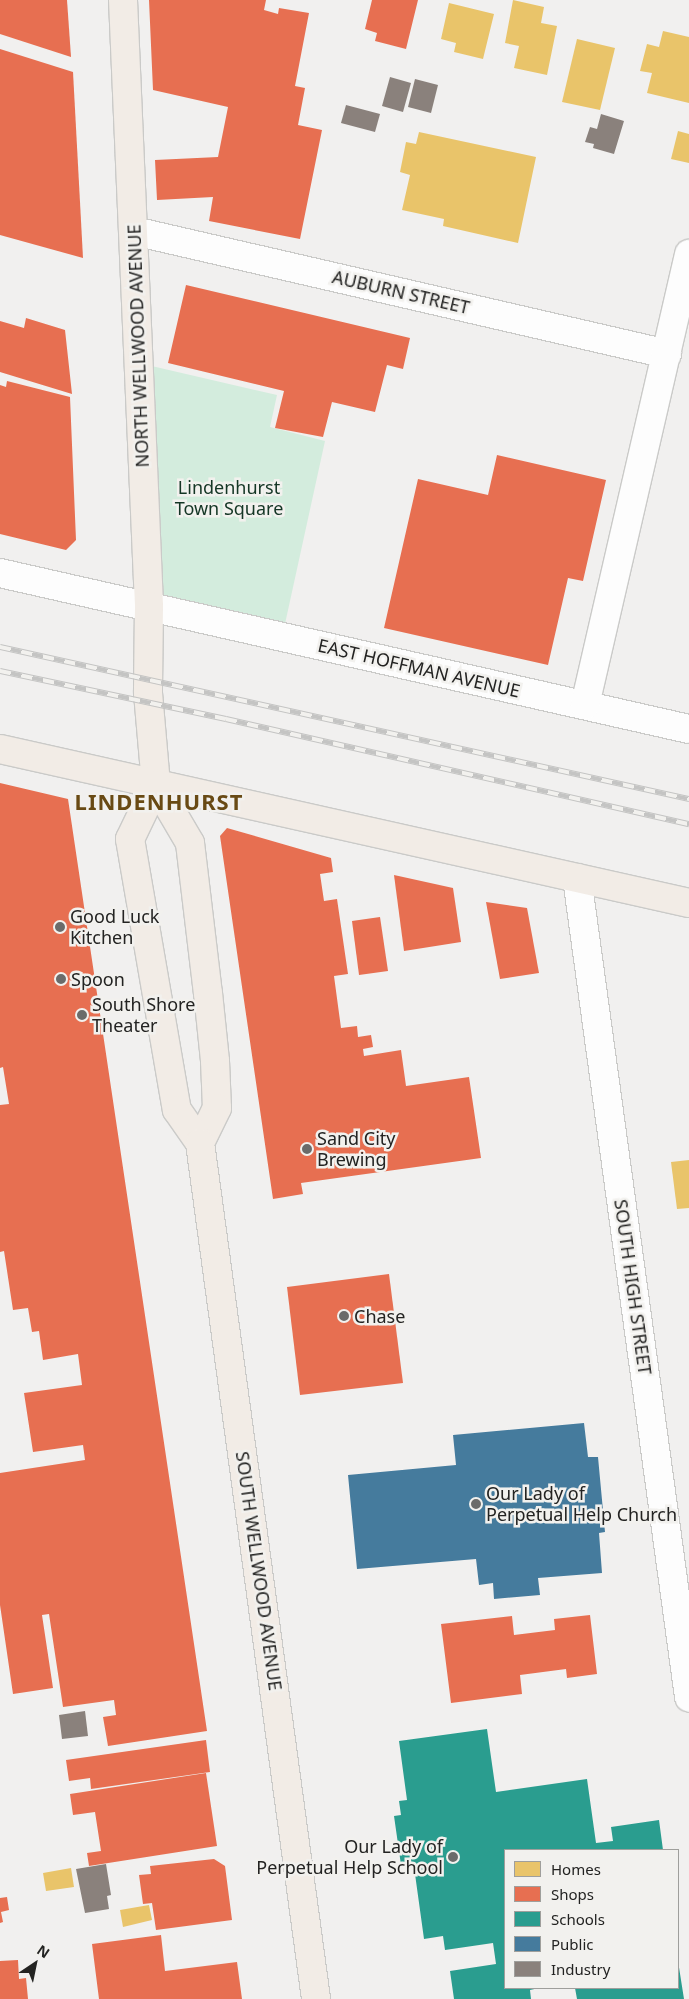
<!DOCTYPE html>
<html>
<head>
<meta charset="utf-8">
<style>
	body { margin:0 }
	#map { position:relative; width:689px; height:1999px; overflow:hidden; background:#f1f0ef; font-family:"Noto Sans",sans-serif }
	div>[style] { position:absolute }
	.green>* { inset:0; background:#d3ecdd }
	.homes>* { inset:0; background:#e9c46a }
	.shops>* { inset:0; background:#e76f51 }
	.schools>* { inset:0; background:#2a9d8f }
	.public>* { inset:0; background:#457b9d }
	.industry>* { inset:0; background:#8a817c }
	.roads { filter:drop-shadow(1px 0 #cacac8) drop-shadow(-1px 0 #cacac8) drop-shadow(0 1px #cacac8) drop-shadow(0 -1px #cacac8) }
	.minor>* { height:28px; margin:-14px; padding:0 14px; transform-origin:14px; border-radius:14px; background:#fdfdfd }
	.major>* { height:28px; margin:-14px; padding:0 14px; transform-origin:14px; border-radius:14px; background:#f2ece6 }
	.rail>* { height:5.5px; margin-top:-2.75px; transform-origin:0; background:repeating-linear-gradient(90deg,#f2f1ee 0 11px,#c4c4c3 0 22px); box-sizing:border-box; border-block:1px solid #c4c4c3 }
	.dots>* { width:14px; height:14px; translate:-50% -50%; box-sizing:border-box; border:2px solid #f2f1ee; border-radius:50% }
	span { translate:-50% -50%; white-space:nowrap; text-align:center; line-height:1.15; -webkit-text-stroke:5px #f2f1ee; paint-order:stroke }
	.street-label { font-size:18px; color:#232322 }
	.park-label { font-size:18px; color:#143625 }
	.poi-label { font-size:18px; color:#232322 }
	.left { translate:0 -50%; text-align:left }
	.right { translate:-100% -50%; text-align:right }
	.district-label { font-size:22px; color:#694a14; font-weight:700; letter-spacing:1px }
	.legend { position:absolute; left:504px; top:1849px; width:175px; height:140px; box-sizing:border-box; background:#f2f1ee; border:1px solid #9f9f9c; margin:0; padding:6px 9px; list-style:none; font-size:15px; color:#232322 }
	.legend li { display:flex; align-items:center; gap:10px; height:25px }
	.legend b { width:25px; border:1px solid #9f9f9c }
	.north { position:absolute; left:10px; top:1939px; width:50px; height:50px; -webkit-text-stroke:4px #f2f1ee; paint-order:stroke; rotate:34deg; font-size:14px; font-weight:700; line-height:20px; text-align:center; color:#232322 }
	.north::after { content:''; display:block; margin:auto; width:18px; height:22px; background:#232322; clip-path:polygon(50% 0,100% 100%,50% 72%,0 100%) }
</style>
</head>
<body>
<div id="map">
	<div class="green">
		<i style="clip-path:polygon(143px 364px,277px 395px,270px 427px,325px 441px,283px 633px,153px 604px)"></i>
	</div>
	<div class="homes">
		<i style="clip-path:polygon(513px 0,544px 7px,541px 23px,557px 26px,547px 75px,514px 68px,519px 46px,505px 43px)"></i>
		<i style="clip-path:polygon(449px 3px,494px 14px,483px 59px,454px 52px,456px 43px,441px 39px)"></i>
		<i style="clip-path:polygon(663px 31px,689px 37px,689px 103px,647px 93px,652px 73px,640px 71px,647px 44px,659px 47px)"></i>
		<i style="clip-path:polygon(577px 39px,615px 48px,600px 110px,562px 102px)"></i>
		<i style="clip-path:polygon(678px 131px,689px 134px,689px 163px,671px 159px)"></i>
		<i style="clip-path:polygon(419px 132px,536px 157px,518px 243px,443px 226px,444px 219px,402px 210px,410px 175px,400px 172px,406px 142px,416px 144px)"></i>
		<i style="clip-path:polygon(689px 1160px,689px 1208px,677px 1209px,671px 1162px)"></i>
		<i style="clip-path:polygon(71px 1868px,74px 1887px,46px 1891px,43px 1873px)"></i>
		<i style="clip-path:polygon(149px 1905px,152px 1920px,123px 1927px,120px 1910px)"></i>
	</div>
	<div class="shops">
		<i style="clip-path:polygon(0 0,67px 0,71px 57px,0 34px)"></i>
		<i style="clip-path:polygon(149px 0,266px 0,264px 10px,278px 14px,279px 8px,309px 13px,295px 86px,305px 88px,298px 125px,322px 130px,300px 239px,209px 221px,213px 197px,157px 200px,155px 160px,218px 157px,228px 107px,153px 90px)"></i>
		<i style="clip-path:polygon(372px 0,418px 0,406px 49px,375px 41px,377px 33px,365px 29px)"></i>
		<i style="clip-path:polygon(0 49px,73px 72px,83px 258px,0 235px)"></i>
		<i style="clip-path:polygon(186px 285px,410px 338px,403px 369px,387px 365px,375px 412px,332px 402px,323px 437px,275px 428px,284px 391px,168px 363px)"></i>
		<i style="clip-path:polygon(26px 318px,65px 330px,72px 394px,0 372px,0 321px,24px 328px)"></i>
		<i style="clip-path:polygon(7px 381px,70px 397px,76px 540px,66px 550px,0 534px,0 385px,6px 387px)"></i>
		<i style="clip-path:polygon(497px 455px,606px 480px,583px 581px,568px 578px,548px 665px,384px 628px,418px 479px,488px 495px)"></i>
		<i style="clip-path:polygon(0 783px,68px 799px,207px 1731px,108px 1746px,103px 1717px,116px 1715px,114px 1700px,63px 1707px,49px 1614px,42px 1615px,53px 1688px,13px 1694px,0 1605px,0 1473px,85px 1460px,83px 1445px,33px 1452px,24px 1393px,82px 1385px,78px 1354px,43px 1360px,39px 1331px,32px 1332px,28px 1308px,13px 1310px,4px 1251px,0 1252px,0 1105px,9px 1104px,3px 1067px,0 1068px)"></i>
		<i style="clip-path:polygon(227px 828px,331px 858px,333px 872px,320px 874px,324px 901px,337px 899px,348px 974px,334px 976px,341px 1028px,357px 1026px,358px 1037px,371px 1035px,373px 1047px,363px 1049px,364px 1056px,401px 1050px,406px 1086px,469px 1077px,481px 1158px,301px 1183px,303px 1194px,273px 1199px,220px 836px)"></i>
		<i style="clip-path:polygon(394px 875px,453px 888px,461px 942px,404px 951px)"></i>
		<i style="clip-path:polygon(486px 902px,527px 908px,539px 973px,500px 979px)"></i>
		<i style="clip-path:polygon(380px 917px,388px 971px,359px 975px,352px 921px)"></i>
		<i style="clip-path:polygon(389px 1274px,403px 1383px,300px 1395px,287px 1287px)"></i>
		<i style="clip-path:polygon(590px 1615px,597px 1674px,567px 1678px,566px 1669px,520px 1675px,522px 1694px,451px 1703px,441px 1624px,512px 1616px,514px 1635px,555px 1630px,554px 1619px)"></i>
		<i style="clip-path:polygon(206px 1740px,210px 1772px,91px 1789px,90px 1778px,69px 1781px,66px 1760px)"></i>
		<i style="clip-path:polygon(206px 1773px,217px 1846px,89px 1866px,87px 1853px,101px 1851px,95px 1812px,73px 1815px,70px 1794px)"></i>
		<i style="clip-path:polygon(214px 1859px,225px 1866px,232px 1920px,156px 1930px,152px 1903px,143px 1904px,139px 1875px,151px 1874px,150px 1866px)"></i>
		<i style="clip-path:polygon(7px 1897px,9px 1910px,1px 1912px,3px 1922px,0 1923px,0 1898px)"></i>
		<i style="clip-path:polygon(161px 1935px,165px 1971px,237px 1962px,242px 1999px,99px 1999px,92px 1944px)"></i>
		<i style="clip-path:polygon(18px 1960px,19px 1979px,26px 1978px,28px 1999px,0 1999px,0 1961px)"></i>
	</div>
	<div class="schools">
		<i style="clip-path:polygon(487px 1729px,496px 1792px,587px 1779px,596px 1843px,613px 1841px,611px 1827px,659px 1820px,663px 1850px,505px 1850px,505px 1988px,539px 1988px,530px 1990px,531px 1999px,454px 1999px,450px 1971px,496px 1964px,493px 1943px,445px 1950px,443px 1936px,424px 1939px,415px 1874px,408px 1876px,406px 1865px,401px 1865px,394px 1816px,401px 1815px,399px 1801px,407px 1800px,399px 1741px)"></i>
		<i style="clip-path:polygon(678px 1961px,684px 1999px,577px 1999px,575px 1988px,678px 1988px)"></i>
	</div>
	<div class="public">
		<i style="clip-path:polygon(584px 1423px,588px 1457px,598px 1457px,605px 1532px,599px 1533px,602px 1573px,538px 1578px,540px 1595px,494px 1599px,493px 1583px,479px 1585px,476px 1559px,357px 1569px,348px 1475px,456px 1465px,453px 1435px)"></i>
	</div>
	<div class="industry">
		<i style="clip-path:polygon(390px 77px,411px 83px,403px 112px,382px 106px)"></i>
		<i style="clip-path:polygon(415px 79px,438px 85px,431px 113px,408px 107px)"></i>
		<i style="clip-path:polygon(346px 105px,380px 114px,375px 132px,341px 123px)"></i>
		<i style="clip-path:polygon(601px 114px,624px 121px,614px 154px,593px 148px,594px 144px,585px 142px,590px 127px,597px 129px)"></i>
		<i style="clip-path:polygon(85px 1711px,88px 1736px,62px 1739px,59px 1715px)"></i>
		<i style="clip-path:polygon(106px 1864px,111px 1895px,107px 1896px,109px 1909px,85px 1913px,76px 1869px)"></i>
	</div>
	<div class="roads">
		<div class="minor">
			<i style="left:134px;top:231px;width:547px;rotate:12.99deg"></i>
			<i style="left:0;top:573px;width:706px;rotate:12.76deg"></i>
			<i style="left:585px;top:705px;width:463px;rotate:-77deg"></i>
			<i style="left:577px;top:878px;width:827px;rotate:82.21deg"></i>
		</div>
		<div class="major">
			<i style="left:123px;top:0;width:607px;rotate:87.54deg"></i>
			<i style="left:149px;top:606px;width:87px;rotate:90.7deg"></i>
			<i style="left:148px;top:693px;width:92px;rotate:85deg"></i>
			<i style="left:156px;top:785px;width:67px;rotate:59.6deg"></i>
			<i style="left:190px;top:843px;width:151px;rotate:83.2deg"></i>
			<i style="left:208px;top:993px;width:68px;rotate:84.1deg"></i>
			<i style="left:215px;top:1061px;width:47px;rotate:87.6deg"></i>
			<i style="left:217px;top:1108px;width:39px;rotate:116deg"></i>
			<i style="left:0;top:749px;width:706px;rotate:12.6deg"></i>
			<i style="left:156px;top:785px;width:60px;rotate:115.7deg"></i>
			<i style="left:130px;top:839px;width:275px;rotate:80.2deg"></i>
			<i style="left:177px;top:1110px;width:40px;rotate:55.1deg"></i>
			<i style="left:200px;top:1143px;width:864px;rotate:82.28deg"></i>
		</div>
	</div>
	<div class="rail">
		<i style="left:0;top:647px;width:706px;rotate:12.44deg"></i>
		<i style="left:0;top:671px;width:231px;rotate:12deg"></i>
		<i style="left:226px;top:719px;width:475px;rotate:12.8deg"></i>
	</div>
	<div class="dots">
		<i style="left:60px;top:927px;background:#6b6b6a"></i>
		<i style="left:61px;top:979px;background:#6b6b6a"></i>
		<i style="left:82px;top:1015px;background:#6b6b6a"></i>
		<i style="left:307px;top:1149px;background:#6b6b6a"></i>
		<i style="left:344px;top:1316px;background:#6b6b6a"></i>
		<i style="left:476px;top:1504px;background:#6b6b6a"></i>
		<i style="left:453px;top:1857px;background:#6b6b6a"></i>
	</div>
	<div class="street-label">
		<span style="left:401px;top:292px;rotate:13deg">AUBURN STREET</span>
		<span style="left:138px;top:346px;rotate:-92deg">NORTH WELLWOOD AVENUE</span>
		<span style="left:419px;top:668px;rotate:13deg">EAST HOFFMAN AVENUE</span>
		<span style="left:633px;top:1287px;rotate:82deg">SOUTH HIGH STREET</span>
		<span style="left:259px;top:1571px;rotate:82deg">SOUTH WELLWOOD AVENUE</span>
	</div>
	<div class="park-label">
		<span style="left:229px;top:498px">Lindenhurst<br>Town Square</span>
	</div>
	<div class="poi-label">
		<span class="left" style="left:70px;top:927px">Good Luck<br>Kitchen</span>
		<span class="left" style="left:71px;top:979px">Spoon</span>
		<span class="left" style="left:92px;top:1015px">South Shore<br>Theater</span>
		<span class="left" style="left:317px;top:1149px">Sand City<br>Brewing</span>
		<span class="left" style="left:354px;top:1316px">Chase</span>
		<span class="left" style="left:486px;top:1504px">Our Lady of<br>Perpetual Help Church</span>
		<span class="right" style="left:443px;top:1857px">Our Lady of<br>Perpetual Help School</span>
	</div>
	<div class="district-label">
		<span style="left:159px;top:802px">LINDENHURST</span>
	</div>
	<ul class="legend">
	<li><b style="height:14px;background:#e9c46a"></b>Homes</li>
	<li><b style="height:14px;background:#e76f51"></b>Shops</li>
	<li><b style="height:14px;background:#2a9d8f"></b>Schools</li>
	<li><b style="height:14px;background:#457b9d"></b>Public</li>
	<li><b style="height:14px;background:#8a817c"></b>Industry</li>
	</ul>
	<div class="north">N</div>
</div>
</body>
</html>
